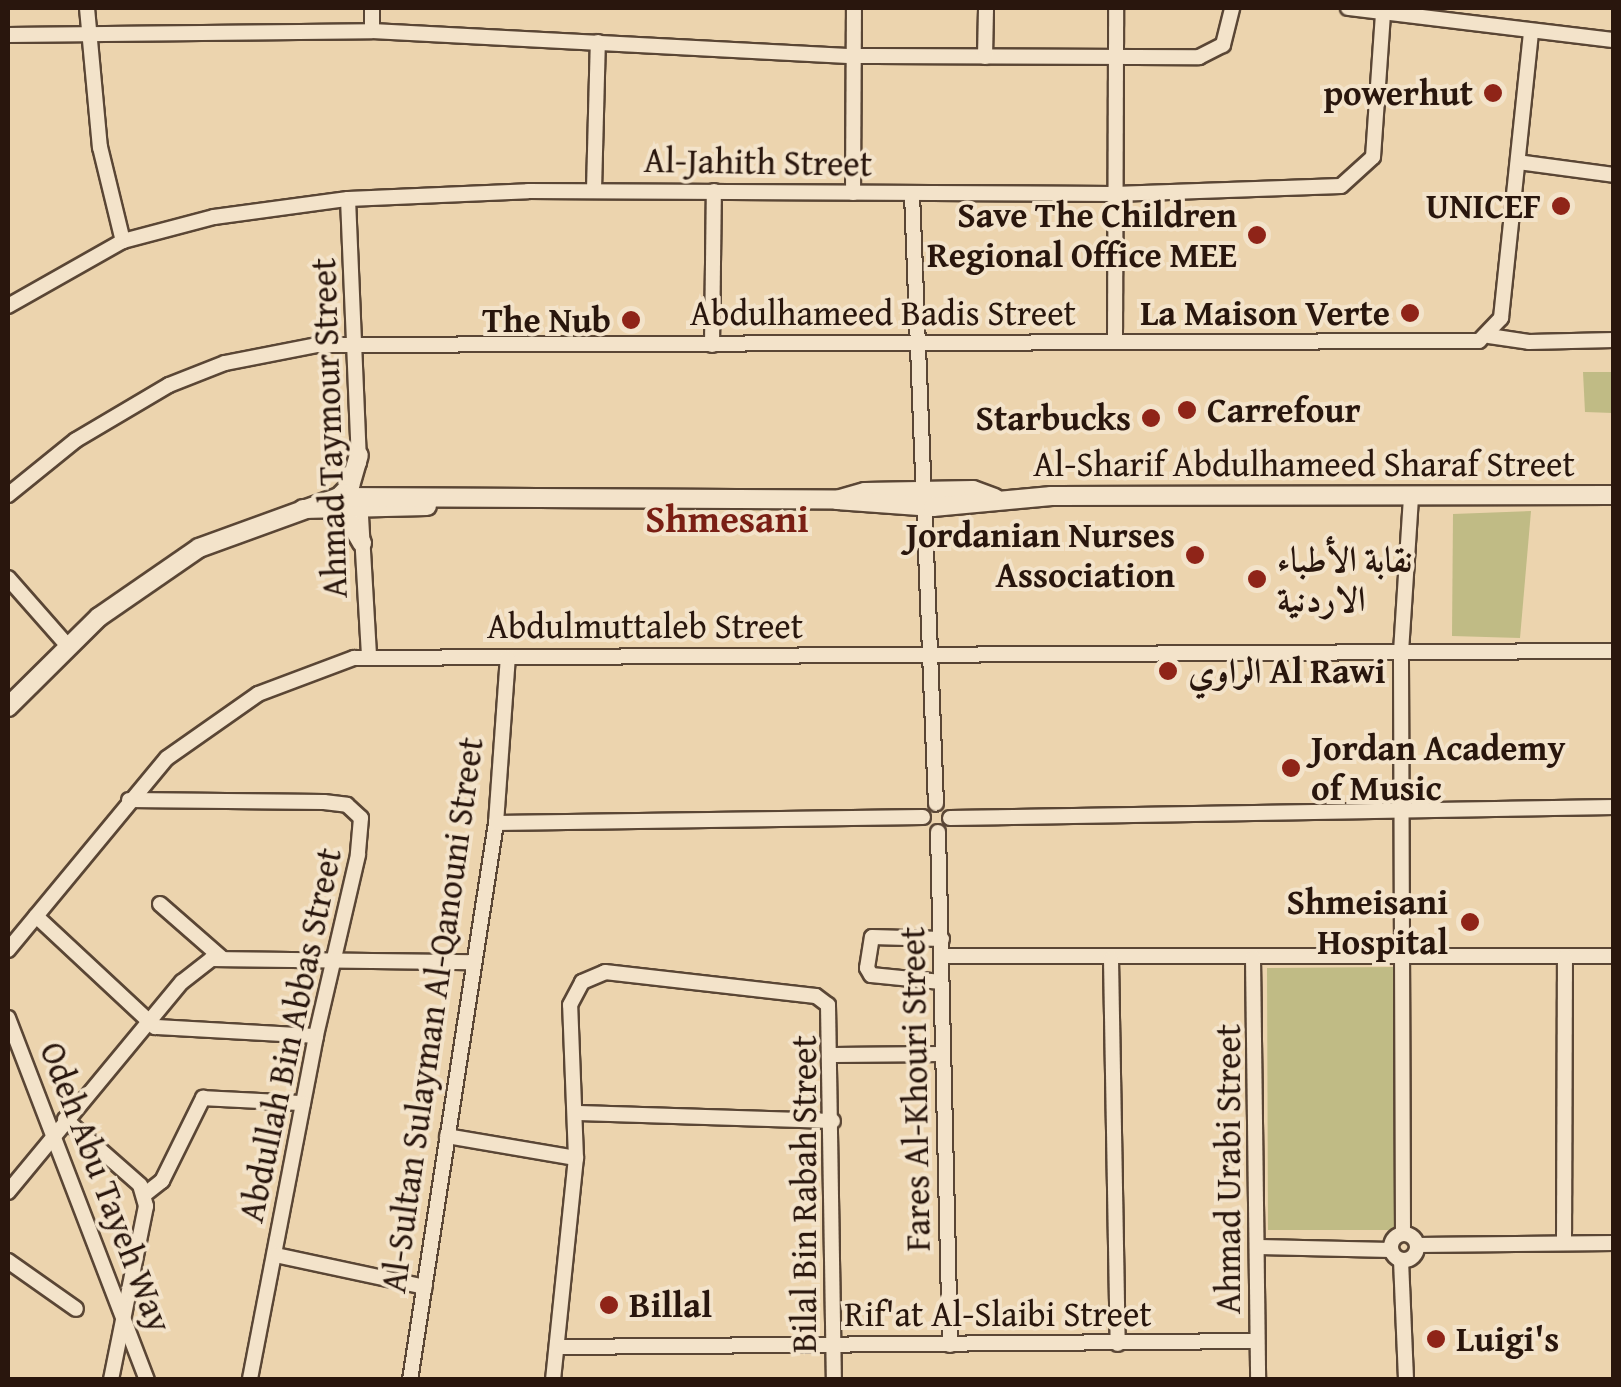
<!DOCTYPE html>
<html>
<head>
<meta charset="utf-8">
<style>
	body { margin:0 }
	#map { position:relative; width:1621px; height:1387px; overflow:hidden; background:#ecd4ae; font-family:"Gentium Book Plus",Amiri,serif }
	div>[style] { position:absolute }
	.green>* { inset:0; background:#c0bb85 }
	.roads { filter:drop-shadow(2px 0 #5a4635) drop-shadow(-2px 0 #5a4635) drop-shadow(0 2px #5a4635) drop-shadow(0 -2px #5a4635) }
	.minor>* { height:14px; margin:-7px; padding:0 7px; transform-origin:7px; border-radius:7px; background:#f3e3ca }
	.minor>.ring { margin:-7px; padding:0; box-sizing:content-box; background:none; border:14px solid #f3e3ca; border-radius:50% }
	.tertiary>* { height:18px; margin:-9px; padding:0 9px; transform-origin:9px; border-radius:9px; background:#f3e3ca }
	.dots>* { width:28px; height:28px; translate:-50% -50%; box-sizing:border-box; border:5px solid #f3e3ca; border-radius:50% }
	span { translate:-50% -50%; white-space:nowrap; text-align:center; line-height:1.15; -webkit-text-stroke:8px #f3e3ca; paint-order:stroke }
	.poi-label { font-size:35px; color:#29160d; font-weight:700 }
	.right { translate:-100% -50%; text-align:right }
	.left { translate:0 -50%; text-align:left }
	.street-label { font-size:35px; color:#29160d }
	.neighbourhood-label { font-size:38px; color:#7a1f14; font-weight:700 }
	.frame { position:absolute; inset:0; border:10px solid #29160d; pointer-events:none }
</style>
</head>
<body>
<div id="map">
	<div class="green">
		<i style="clip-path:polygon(1583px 372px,1613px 372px,1613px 413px,1585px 412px)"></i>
		<i style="clip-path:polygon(1531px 511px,1520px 638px,1452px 636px,1453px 514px)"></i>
		<i style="clip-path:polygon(1394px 967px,1395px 1230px,1268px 1230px,1267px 968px)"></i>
	</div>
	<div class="roads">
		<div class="minor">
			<i style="left:87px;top:8px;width:140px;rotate:84.7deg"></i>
			<i style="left:100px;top:147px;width:97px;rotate:76.3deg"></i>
			<i style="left:1348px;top:8px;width:268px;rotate:6.9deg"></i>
			<i style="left:372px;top:31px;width:23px;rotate:-90deg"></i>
			<i style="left:8px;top:35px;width:364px;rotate:-0.6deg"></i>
			<i style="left:372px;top:31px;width:486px;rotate:3deg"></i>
			<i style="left:857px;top:56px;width:342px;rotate:0.2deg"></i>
			<i style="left:1199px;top:57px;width:27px;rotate:-27deg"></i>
			<i style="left:1223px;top:45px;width:38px;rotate:-76deg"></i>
			<i style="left:985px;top:57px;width:49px;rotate:-88.8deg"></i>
			<i style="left:1518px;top:162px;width:97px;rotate:7.7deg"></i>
			<i style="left:594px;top:190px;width:148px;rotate:-88.5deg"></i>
			<i style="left:853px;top:193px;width:185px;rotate:-89.7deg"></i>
			<i style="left:912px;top:194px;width:610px;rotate:87.75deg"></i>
			<i style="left:348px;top:199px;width:264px;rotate:87.6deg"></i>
			<i style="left:8px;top:306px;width:132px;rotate:-29.5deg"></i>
			<i style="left:123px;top:241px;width:94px;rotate:-14.8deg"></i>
			<i style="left:214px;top:217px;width:135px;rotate:-7.7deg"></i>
			<i style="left:348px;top:199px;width:180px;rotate:-2.5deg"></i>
			<i style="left:528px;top:191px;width:586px;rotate:0.29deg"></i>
			<i style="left:1114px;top:194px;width:227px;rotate:-2deg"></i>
			<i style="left:1341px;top:186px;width:43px;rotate:-42.2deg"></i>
			<i style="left:1373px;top:157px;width:144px;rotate:-86deg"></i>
			<i style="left:1489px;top:336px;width:40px;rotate:8.5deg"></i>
			<i style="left:1529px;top:342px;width:85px;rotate:-1.3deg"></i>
			<i style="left:1115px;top:341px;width:333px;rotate:-89.8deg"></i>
			<i style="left:712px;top:345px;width:154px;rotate:-89.3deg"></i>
			<i style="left:8px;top:495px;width:87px;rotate:-39deg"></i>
			<i style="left:76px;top:440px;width:108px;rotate:-30.6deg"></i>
			<i style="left:169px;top:385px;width:60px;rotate:-21.4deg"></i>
			<i style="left:225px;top:363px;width:94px;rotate:-11.1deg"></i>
			<i style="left:317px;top:345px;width:1162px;rotate:-0.2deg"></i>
			<i style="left:1479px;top:341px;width:32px;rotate:-46deg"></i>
			<i style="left:1501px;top:318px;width:287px;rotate:-84deg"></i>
			<i style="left:360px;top:499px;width:156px;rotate:86.7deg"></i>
			<i style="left:8px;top:578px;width:91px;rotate:48.6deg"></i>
			<i style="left:129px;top:800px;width:195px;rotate:0.6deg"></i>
			<i style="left:324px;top:802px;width:23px;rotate:7deg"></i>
			<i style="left:347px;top:805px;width:19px;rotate:43deg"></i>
			<i style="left:361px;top:818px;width:37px;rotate:95deg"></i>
			<i style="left:358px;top:855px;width:186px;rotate:103.1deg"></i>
			<i style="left:316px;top:1036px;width:350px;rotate:100.9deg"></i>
			<i style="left:950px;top:818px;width:664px;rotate:-0.95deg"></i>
			<i style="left:496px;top:823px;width:427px;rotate:-0.8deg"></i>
			<i style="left:938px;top:832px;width:513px;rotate:88.66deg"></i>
			<i style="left:160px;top:904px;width:82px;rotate:41.1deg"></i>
			<i style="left:36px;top:916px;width:163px;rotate:43deg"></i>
			<i style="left:155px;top:1027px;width:161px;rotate:3.2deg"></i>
			<i style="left:8px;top:950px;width:249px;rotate:-50.4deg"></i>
			<i style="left:167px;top:758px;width:111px;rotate:-35.1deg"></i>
			<i style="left:258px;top:694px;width:103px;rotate:-20.6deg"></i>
			<i style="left:354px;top:658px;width:1260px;rotate:-0.32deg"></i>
			<i style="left:942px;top:956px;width:672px"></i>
			<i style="left:1253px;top:958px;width:422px;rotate:89.3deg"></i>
			<i style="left:1111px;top:959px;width:385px;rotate:89deg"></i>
			<i style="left:941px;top:982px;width:70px;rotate:-174.3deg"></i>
			<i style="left:871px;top:975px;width:8px;rotate:-120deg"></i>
			<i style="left:867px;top:968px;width:31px;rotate:-81deg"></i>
			<i style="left:872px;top:937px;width:70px;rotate:1.6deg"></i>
			<i style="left:8px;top:1018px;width:388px;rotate:69deg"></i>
			<i style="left:834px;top:1055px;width:108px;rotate:-0.5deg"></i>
			<i style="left:578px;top:1113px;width:255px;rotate:1.8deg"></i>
			<i style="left:65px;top:1119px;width:100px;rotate:41.3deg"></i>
			<i style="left:140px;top:1185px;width:22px;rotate:74deg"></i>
			<i style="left:146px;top:1206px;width:177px;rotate:101.4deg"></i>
			<i style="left:447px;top:1136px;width:131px;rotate:9.7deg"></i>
			<i style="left:8px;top:1192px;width:273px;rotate:-50.4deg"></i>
			<i style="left:182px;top:982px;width:37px;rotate:-38deg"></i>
			<i style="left:211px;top:959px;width:262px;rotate:0.7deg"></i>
			<i style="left:144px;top:1195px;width:23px;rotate:-38deg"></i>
			<i style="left:162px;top:1181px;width:93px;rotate:-63.7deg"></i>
			<i style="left:203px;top:1098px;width:100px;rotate:2.9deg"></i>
			<i class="ring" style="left:1391px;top:1234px;width:12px;height:12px"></i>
			<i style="left:1403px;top:1234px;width:582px;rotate:-90.2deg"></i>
			<i style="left:1401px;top:652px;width:155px;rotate:-86.3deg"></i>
			<i style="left:1564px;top:1242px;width:285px;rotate:-89.8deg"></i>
			<i style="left:1417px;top:1245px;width:197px;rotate:-0.6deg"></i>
			<i style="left:1259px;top:1247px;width:132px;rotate:1.3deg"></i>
			<i style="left:276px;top:1255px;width:152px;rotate:12.1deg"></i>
			<i style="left:1401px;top:1260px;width:120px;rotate:87.6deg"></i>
			<i style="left:8px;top:1261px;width:83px;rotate:35.2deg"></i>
			<i style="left:558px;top:1347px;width:699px;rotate:-0.49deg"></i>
			<i style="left:410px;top:1380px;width:564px;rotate:-81.22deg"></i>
			<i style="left:496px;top:823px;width:166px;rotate:-85.9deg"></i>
			<i style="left:553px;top:1380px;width:223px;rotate:-84.1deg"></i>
			<i style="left:576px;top:1158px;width:153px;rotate:-92.2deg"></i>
			<i style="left:570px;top:1005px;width:26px;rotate:-62deg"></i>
			<i style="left:582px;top:982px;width:25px;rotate:-23deg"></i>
			<i style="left:605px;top:972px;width:212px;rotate:6.5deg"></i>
			<i style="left:816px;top:996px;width:15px;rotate:37deg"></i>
			<i style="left:828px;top:1005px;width:375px;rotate:89.1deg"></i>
		</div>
		<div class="tertiary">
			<i style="left:339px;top:497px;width:16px;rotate:-45deg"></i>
			<i style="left:350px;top:486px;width:32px;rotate:-74deg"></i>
			<i style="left:837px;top:500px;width:29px;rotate:-16deg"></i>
			<i style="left:865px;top:492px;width:108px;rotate:-1.1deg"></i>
			<i style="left:973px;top:490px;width:23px;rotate:20deg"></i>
			<i style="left:303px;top:509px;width:124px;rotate:-1.4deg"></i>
			<i style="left:333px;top:514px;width:21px;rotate:29deg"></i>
			<i style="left:351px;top:524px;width:22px;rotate:60deg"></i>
			<i style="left:8px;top:707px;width:128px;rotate:-44.7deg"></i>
			<i style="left:99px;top:617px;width:121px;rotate:-34.6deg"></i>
			<i style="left:199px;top:548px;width:149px;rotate:-20deg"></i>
			<i style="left:339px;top:497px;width:498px;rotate:0.3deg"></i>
			<i style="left:837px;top:500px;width:96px;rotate:4.2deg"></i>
			<i style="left:933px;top:507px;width:119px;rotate:-5.3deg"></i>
			<i style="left:1051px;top:496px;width:563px;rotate:-0.1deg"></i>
		</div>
	</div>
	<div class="dots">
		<i style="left:1493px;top:93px;background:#8f2418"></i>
		<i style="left:1561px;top:206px;background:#8f2418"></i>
		<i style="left:1257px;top:235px;background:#8f2418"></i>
		<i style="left:1410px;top:313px;background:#8f2418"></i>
		<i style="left:631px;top:320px;background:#8f2418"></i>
		<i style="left:1187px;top:410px;background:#8f2418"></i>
		<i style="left:1151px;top:418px;background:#8f2418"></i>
		<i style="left:1195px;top:555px;background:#8f2418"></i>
		<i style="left:1257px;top:579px;background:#8f2418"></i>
		<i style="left:1168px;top:671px;background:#8f2418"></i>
		<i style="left:1291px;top:768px;background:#8f2418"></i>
		<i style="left:1470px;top:922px;background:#8f2418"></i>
		<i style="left:609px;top:1305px;background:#8f2418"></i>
		<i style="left:1436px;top:1339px;background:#8f2418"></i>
	</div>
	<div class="poi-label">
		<span class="right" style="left:1473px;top:93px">powerhut</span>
		<span class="right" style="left:1541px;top:206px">UNICEF</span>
		<span class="right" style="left:1237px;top:235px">Save The Children<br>Regional Office MEE</span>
		<span class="right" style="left:1390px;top:313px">La Maison Verte</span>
		<span class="right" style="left:611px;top:320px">The Nub</span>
		<span class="left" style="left:1207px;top:410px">Carrefour</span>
		<span class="right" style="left:1131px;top:418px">Starbucks</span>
		<span class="right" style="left:1175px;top:555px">Jordanian Nurses<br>Association</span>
		<span class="left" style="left:1277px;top:579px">نقابة الأطباء<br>الاردنية</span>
		<span class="left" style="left:1188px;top:671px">الراوي Al Rawi</span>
		<span class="left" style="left:1311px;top:768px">Jordan Academy<br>of Music</span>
		<span class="right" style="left:1448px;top:922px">Shmeisani<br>Hospital</span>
		<span class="left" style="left:629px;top:1305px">Billal</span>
		<span class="left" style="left:1456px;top:1339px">Luigi's</span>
	</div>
	<div class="street-label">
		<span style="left:758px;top:162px;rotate:1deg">Al-Jahith Street</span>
		<span style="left:883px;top:313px">Abdulhameed Badis Street</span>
		<span style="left:329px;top:428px;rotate:-92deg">Ahmad Taymour Street</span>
		<span style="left:1304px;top:464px">Al-Sharif Abdulhameed Sharaf Street</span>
		<span style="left:645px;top:626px">Abdulmuttaleb Street</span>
		<span style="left:432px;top:1015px;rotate:-82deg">Al-Sultan Sulayman Al-Qanouni Street</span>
		<span style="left:290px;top:1035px;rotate:-78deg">Abdullah Bin Abbas Street</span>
		<span style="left:915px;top:1089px;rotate:-91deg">Fares Al-Khouri Street</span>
		<span style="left:1228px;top:1169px;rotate:-90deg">Ahmad Urabi Street</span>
		<span style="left:106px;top:1187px;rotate:69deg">Odeh Abu Tayeh Way</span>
		<span style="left:804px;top:1194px;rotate:-90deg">Bilal Bin Rabah Street</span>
		<span style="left:998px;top:1314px">Rif'at Al-Slaibi Street</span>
	</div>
	<div class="neighbourhood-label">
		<span style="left:727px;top:519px">Shmesani</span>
	</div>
	<div class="frame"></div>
</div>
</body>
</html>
